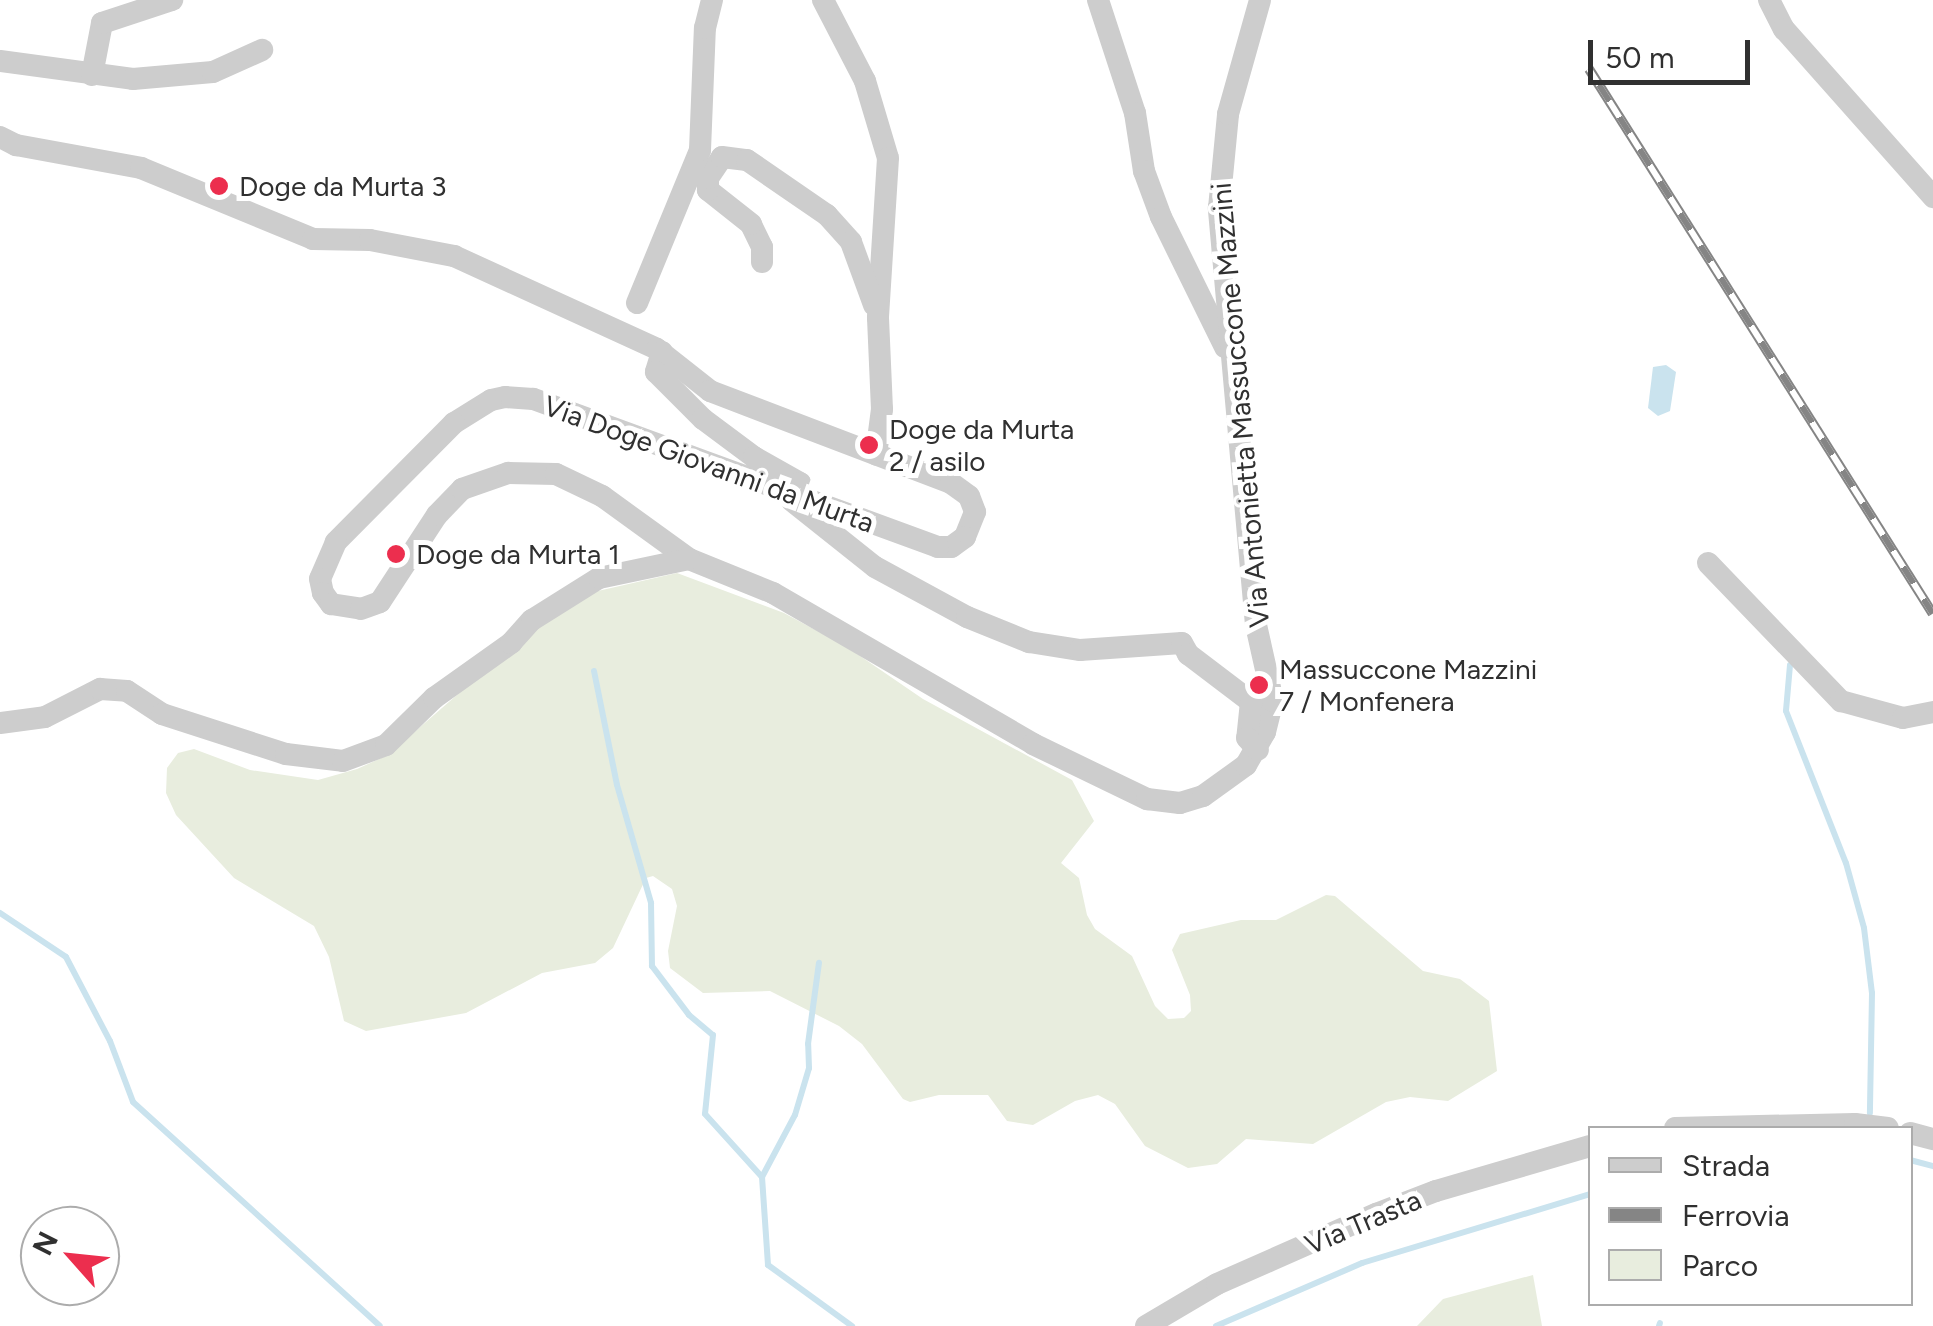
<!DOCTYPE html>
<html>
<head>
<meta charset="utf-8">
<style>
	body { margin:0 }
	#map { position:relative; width:1933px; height:1326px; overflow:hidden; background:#fff; font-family:Figtree,sans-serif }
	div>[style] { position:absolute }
	.green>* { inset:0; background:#e8edde }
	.water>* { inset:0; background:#cae3ee }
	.stream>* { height:6px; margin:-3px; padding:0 3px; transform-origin:3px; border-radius:3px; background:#cae3ee }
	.minor>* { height:22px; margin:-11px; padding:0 11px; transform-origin:11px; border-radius:11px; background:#cdcdcd }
	.rail>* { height:10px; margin-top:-5px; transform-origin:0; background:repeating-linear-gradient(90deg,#fff 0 19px,#858585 0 38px); box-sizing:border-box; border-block:2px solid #858585 }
	.dots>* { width:28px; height:28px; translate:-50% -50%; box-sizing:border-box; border:5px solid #fff; border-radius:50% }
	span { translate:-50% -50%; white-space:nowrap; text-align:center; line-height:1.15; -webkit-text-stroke:10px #fff; paint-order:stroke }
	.poi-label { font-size:28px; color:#303030 }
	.left { translate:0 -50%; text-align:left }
	.street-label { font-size:28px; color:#303030 }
	.legend { position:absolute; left:1588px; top:1126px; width:325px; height:180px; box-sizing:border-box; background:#fff; border:2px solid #acacac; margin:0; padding:12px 18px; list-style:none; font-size:30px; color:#303030 }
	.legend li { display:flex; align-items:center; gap:20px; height:50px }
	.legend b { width:50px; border:2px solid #acacac }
	.north { position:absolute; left:20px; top:1206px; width:100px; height:100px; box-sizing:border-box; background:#fff; border:2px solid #acacac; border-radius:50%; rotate:297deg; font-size:28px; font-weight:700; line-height:40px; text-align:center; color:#303030 }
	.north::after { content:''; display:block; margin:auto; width:35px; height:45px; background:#ec2e4e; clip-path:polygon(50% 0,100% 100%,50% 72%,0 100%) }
	.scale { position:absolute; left:1588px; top:40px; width:162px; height:45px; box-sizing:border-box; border:5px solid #303030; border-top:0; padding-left:12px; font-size:30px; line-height:35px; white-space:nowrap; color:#303030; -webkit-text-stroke:8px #fff; paint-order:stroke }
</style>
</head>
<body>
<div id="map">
	<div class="green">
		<i style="clip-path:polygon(677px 573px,784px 613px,847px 647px,923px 699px,1072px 780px,1094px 821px,1061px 863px,1079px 878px,1087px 915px,1095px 929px,1132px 956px,1155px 1006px,1168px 1019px,1184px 1018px,1191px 1011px,1190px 995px,1172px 950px,1180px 934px,1241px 920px,1276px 920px,1326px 895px,1335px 896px,1423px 971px,1460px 979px,1489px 1001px,1497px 1071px,1448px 1101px,1410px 1097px,1386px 1102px,1313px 1144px,1246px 1139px,1217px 1164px,1188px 1168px,1145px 1146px,1115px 1104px,1098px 1095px,1075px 1101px,1033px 1125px,1007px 1121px,988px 1095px,939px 1095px,910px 1102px,903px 1099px,862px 1044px,839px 1026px,770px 991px,703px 993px,670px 968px,668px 951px,677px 906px,672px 889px,653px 876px,646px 878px,613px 948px,595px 963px,542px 973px,466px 1013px,366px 1031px,344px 1021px,329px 957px,314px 926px,234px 878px,176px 815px,166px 793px,167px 768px,178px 753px,194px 749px,250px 770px,318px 780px,357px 769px,388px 755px,543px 620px,589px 593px)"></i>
		<i style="clip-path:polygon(1533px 1275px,1542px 1326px,1417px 1326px,1443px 1299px)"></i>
	</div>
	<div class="water">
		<i style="clip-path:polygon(1666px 365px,1676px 372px,1670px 411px,1658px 416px,1648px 408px,1653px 367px)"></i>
	</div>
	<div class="stream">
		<i style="left:1790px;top:665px;width:46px;rotate:95deg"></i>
		<i style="left:1786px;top:711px;width:163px;rotate:68.5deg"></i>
		<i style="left:1846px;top:863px;width:67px;rotate:74.5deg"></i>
		<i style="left:1864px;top:928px;width:65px;rotate:83deg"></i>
		<i style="left:1872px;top:993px;width:120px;rotate:91deg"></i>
		<i style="left:594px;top:671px;width:116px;rotate:78.6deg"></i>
		<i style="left:617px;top:785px;width:123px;rotate:73.9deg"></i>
		<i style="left:651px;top:903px;width:63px;rotate:89.1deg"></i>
		<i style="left:652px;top:966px;width:61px;rotate:52.9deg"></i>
		<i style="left:689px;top:1015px;width:31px;rotate:40deg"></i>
		<i style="left:713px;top:1035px;width:79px;rotate:95.8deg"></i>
		<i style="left:705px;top:1114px;width:85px;rotate:47.9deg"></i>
		<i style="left:762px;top:1177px;width:88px;rotate:86.1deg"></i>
		<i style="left:768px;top:1265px;width:104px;rotate:36deg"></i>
		<i style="left:0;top:913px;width:79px;rotate:33.7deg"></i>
		<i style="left:66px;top:957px;width:95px;rotate:62.4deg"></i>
		<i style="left:110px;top:1041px;width:65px;rotate:69.3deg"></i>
		<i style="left:133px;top:1102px;width:333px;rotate:42.2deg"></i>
		<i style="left:1910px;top:1160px;width:24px;rotate:15deg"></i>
		<i style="left:762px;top:1177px;width:70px;rotate:-62deg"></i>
		<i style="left:795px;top:1115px;width:49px;rotate:-73.4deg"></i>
		<i style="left:809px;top:1068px;width:24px;rotate:-92deg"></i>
		<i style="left:808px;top:1044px;width:82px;rotate:-82.3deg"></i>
		<i style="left:1216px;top:1326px;width:159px;rotate:-23.3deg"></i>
		<i style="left:1362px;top:1263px;width:238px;rotate:-16.8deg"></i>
		<i style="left:1659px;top:1326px;width:3px;rotate:-72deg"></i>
	</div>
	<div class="minor">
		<i style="left:823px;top:0;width:91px;rotate:62.6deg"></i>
		<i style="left:865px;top:81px;width:80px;rotate:73.4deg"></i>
		<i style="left:888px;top:158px;width:160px;rotate:93.6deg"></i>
		<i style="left:878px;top:318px;width:91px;rotate:87.5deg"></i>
		<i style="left:882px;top:409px;width:46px;rotate:97.4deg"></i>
		<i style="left:1098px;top:0;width:119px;rotate:71.9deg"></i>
		<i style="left:1135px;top:113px;width:59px;rotate:81.2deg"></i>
		<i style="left:1144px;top:171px;width:49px;rotate:69.7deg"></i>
		<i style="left:1161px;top:217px;width:145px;rotate:63.8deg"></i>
		<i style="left:1769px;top:0;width:33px;rotate:63deg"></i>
		<i style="left:1784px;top:29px;width:225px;rotate:48.4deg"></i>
		<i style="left:0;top:61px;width:134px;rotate:7.7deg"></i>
		<i style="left:133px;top:79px;width:80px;rotate:-5deg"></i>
		<i style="left:213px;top:72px;width:54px;rotate:-24.2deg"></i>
		<i style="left:92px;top:75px;width:53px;rotate:-79.1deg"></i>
		<i style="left:102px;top:23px;width:74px;rotate:-18.2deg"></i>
		<i style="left:0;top:137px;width:18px;rotate:27deg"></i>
		<i style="left:16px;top:145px;width:127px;rotate:10.4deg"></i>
		<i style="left:141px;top:168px;width:186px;rotate:22.4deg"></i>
		<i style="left:313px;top:239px;width:57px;rotate:1deg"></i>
		<i style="left:370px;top:240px;width:86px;rotate:10.8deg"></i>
		<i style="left:454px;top:256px;width:223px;rotate:24.6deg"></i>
		<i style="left:657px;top:349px;width:68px;rotate:38.4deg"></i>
		<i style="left:710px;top:391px;width:258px;rotate:20.9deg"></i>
		<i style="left:951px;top:483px;width:22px;rotate:36deg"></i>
		<i style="left:969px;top:496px;width:17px;rotate:69deg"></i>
		<i style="left:975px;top:512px;width:27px;rotate:112deg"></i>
		<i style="left:965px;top:537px;width:17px;rotate:144deg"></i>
		<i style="left:951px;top:547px;width:13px;rotate:180deg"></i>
		<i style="left:938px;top:547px;width:431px;rotate:-159.9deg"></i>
		<i style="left:533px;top:399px;width:28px;rotate:-176deg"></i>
		<i style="left:505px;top:397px;width:14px;rotate:168deg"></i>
		<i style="left:491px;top:400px;width:44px;rotate:148.1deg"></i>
		<i style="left:454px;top:423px;width:168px;rotate:134.8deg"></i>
		<i style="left:336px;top:542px;width:40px;rotate:113.4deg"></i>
		<i style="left:320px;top:579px;width:14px;rotate:78deg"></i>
		<i style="left:323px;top:593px;width:14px;rotate:54deg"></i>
		<i style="left:331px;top:604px;width:30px;rotate:9deg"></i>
		<i style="left:361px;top:609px;width:20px;rotate:-20deg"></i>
		<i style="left:380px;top:602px;width:104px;rotate:-56.8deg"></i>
		<i style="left:437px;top:515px;width:36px;rotate:-46deg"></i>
		<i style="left:462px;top:489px;width:49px;rotate:-19.2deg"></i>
		<i style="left:508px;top:473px;width:48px;rotate:1.2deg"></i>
		<i style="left:556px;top:474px;width:51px;rotate:25.6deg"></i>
		<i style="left:602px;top:496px;width:107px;rotate:35.9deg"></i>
		<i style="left:689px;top:559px;width:91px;rotate:22deg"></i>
		<i style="left:773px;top:593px;width:301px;rotate:30.1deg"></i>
		<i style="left:1033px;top:744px;width:127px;rotate:25.8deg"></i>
		<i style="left:1147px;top:799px;width:33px;rotate:7deg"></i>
		<i style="left:1180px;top:803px;width:24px;rotate:-17deg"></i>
		<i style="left:1203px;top:796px;width:53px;rotate:-35.8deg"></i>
		<i style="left:1246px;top:765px;width:38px;rotate:-60deg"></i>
		<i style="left:1265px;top:732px;width:32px;rotate:-76deg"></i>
		<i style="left:1273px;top:701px;width:78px;rotate:-102.6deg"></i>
		<i style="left:1256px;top:625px;width:419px;rotate:-95.1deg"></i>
		<i style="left:1219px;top:208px;width:94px;rotate:-84.5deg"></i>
		<i style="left:1228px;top:114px;width:118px;rotate:-74.3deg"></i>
		<i style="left:762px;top:262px;width:15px;rotate:-90deg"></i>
		<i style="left:762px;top:247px;width:25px;rotate:-116deg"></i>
		<i style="left:751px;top:224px;width:55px;rotate:-141.7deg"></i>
		<i style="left:708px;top:190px;width:12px;rotate:-90deg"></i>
		<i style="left:708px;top:178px;width:25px;rotate:-56deg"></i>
		<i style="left:722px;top:157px;width:25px;rotate:7deg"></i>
		<i style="left:747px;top:160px;width:97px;rotate:34.5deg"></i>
		<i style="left:827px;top:215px;width:36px;rotate:48deg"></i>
		<i style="left:851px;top:242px;width:67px;rotate:69.9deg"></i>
		<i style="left:637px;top:303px;width:165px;rotate:-67.6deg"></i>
		<i style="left:700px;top:150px;width:122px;rotate:-87.7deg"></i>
		<i style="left:705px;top:28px;width:29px;rotate:-76deg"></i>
		<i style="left:662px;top:352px;width:21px;rotate:107deg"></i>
		<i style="left:656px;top:372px;width:66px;rotate:45deg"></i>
		<i style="left:703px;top:419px;width:64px;rotate:36.7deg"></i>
		<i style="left:754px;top:457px;width:53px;rotate:29.5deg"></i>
		<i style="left:800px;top:483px;width:15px;rotate:86deg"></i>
		<i style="left:792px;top:501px;width:106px;rotate:38.5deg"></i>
		<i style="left:875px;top:567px;width:105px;rotate:28.5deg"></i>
		<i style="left:967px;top:617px;width:67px;rotate:22deg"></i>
		<i style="left:1029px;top:642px;width:52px;rotate:8.9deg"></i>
		<i style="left:1080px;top:650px;width:102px;rotate:-3.9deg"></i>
		<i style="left:1182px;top:643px;width:13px;rotate:61deg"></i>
		<i style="left:1188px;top:654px;width:79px;rotate:37.3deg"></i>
		<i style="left:1251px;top:702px;width:36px;rotate:96deg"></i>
		<i style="left:1247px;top:738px;width:16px;rotate:47deg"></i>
		<i style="left:1708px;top:563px;width:192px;rotate:46.1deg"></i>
		<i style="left:1841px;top:701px;width:64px;rotate:15.3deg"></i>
		<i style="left:1903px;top:718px;width:31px;rotate:-11deg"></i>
		<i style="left:0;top:723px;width:45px;rotate:-7.6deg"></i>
		<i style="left:45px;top:717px;width:62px;rotate:-27deg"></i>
		<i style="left:100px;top:689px;width:27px;rotate:4deg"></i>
		<i style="left:127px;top:691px;width:42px;rotate:33.3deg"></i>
		<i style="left:162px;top:714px;width:130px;rotate:17.9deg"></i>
		<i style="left:286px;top:754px;width:57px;rotate:7deg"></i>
		<i style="left:343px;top:761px;width:46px;rotate:-20.4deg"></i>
		<i style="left:386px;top:745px;width:67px;rotate:-44.4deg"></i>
		<i style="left:434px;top:698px;width:95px;rotate:-35.5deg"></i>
		<i style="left:511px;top:643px;width:31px;rotate:-48deg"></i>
		<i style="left:532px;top:620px;width:79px;rotate:-32.1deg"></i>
		<i style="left:599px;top:578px;width:92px;rotate:-11.9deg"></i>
		<i style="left:1675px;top:1128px;width:180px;rotate:-1.3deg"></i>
		<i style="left:1855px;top:1124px;width:33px;rotate:7deg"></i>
		<i style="left:1910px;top:1133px;width:24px;rotate:15deg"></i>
		<i style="left:1146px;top:1326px;width:82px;rotate:-30.6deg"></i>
		<i style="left:1217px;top:1284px;width:174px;rotate:-23.8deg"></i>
		<i style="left:1376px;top:1214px;width:64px;rotate:-21deg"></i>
		<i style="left:1436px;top:1191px;width:160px;rotate:-16.3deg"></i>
	</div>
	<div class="rail">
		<i style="left:1589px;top:69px;width:644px;rotate:57.74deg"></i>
	</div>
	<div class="dots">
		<i style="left:219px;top:186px;background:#ec2e4e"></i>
		<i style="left:869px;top:445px;background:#ec2e4e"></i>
		<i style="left:396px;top:554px;background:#ec2e4e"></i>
		<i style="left:1259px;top:685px;background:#ec2e4e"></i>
	</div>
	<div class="poi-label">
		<span class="left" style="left:239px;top:186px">Doge da Murta 3</span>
		<span class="left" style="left:889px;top:445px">Doge da Murta<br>2 / asilo</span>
		<span class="left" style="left:416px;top:554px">Doge da Murta 1</span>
		<span class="left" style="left:1279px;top:685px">Massuccone Mazzini<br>7 / Monfenera</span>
	</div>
	<div class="street-label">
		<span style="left:1240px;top:405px;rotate:-95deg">Via Antonietta Massuccone Mazzini</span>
		<span style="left:709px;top:464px;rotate:20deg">Via Doge Giovanni da Murta</span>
		<span style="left:1363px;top:1222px;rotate:-23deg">Via Trasta</span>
	</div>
	<ul class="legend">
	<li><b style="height:12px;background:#cdcdcd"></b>Strada</li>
	<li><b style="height:12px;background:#858585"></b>Ferrovia</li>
	<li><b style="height:28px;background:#e8edde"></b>Parco</li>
	</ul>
	<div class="north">N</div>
	<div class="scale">50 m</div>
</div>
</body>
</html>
